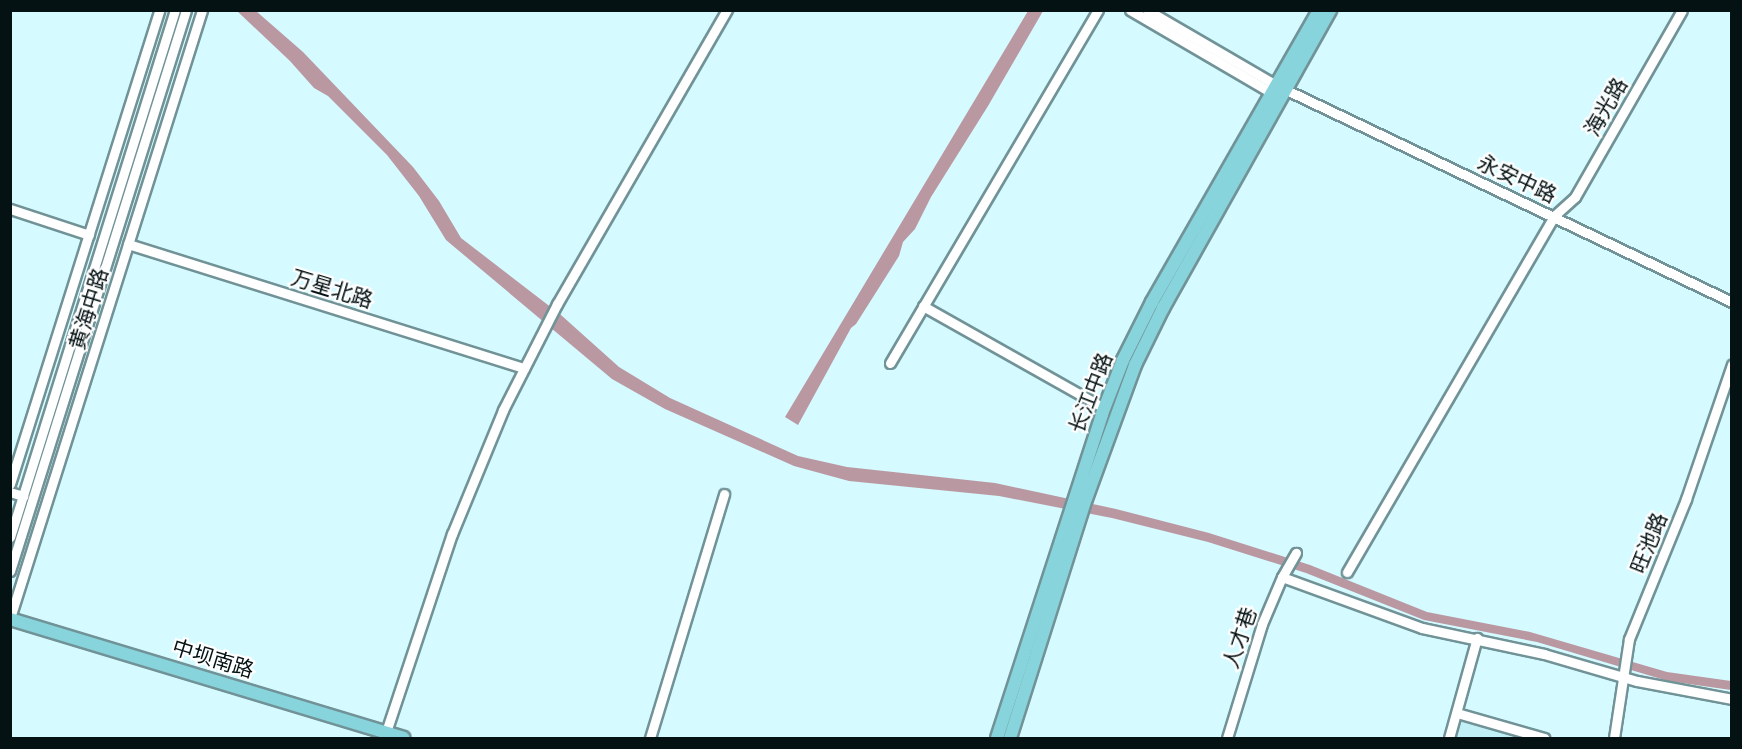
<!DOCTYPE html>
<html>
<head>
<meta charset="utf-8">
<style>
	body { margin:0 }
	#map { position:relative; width:1742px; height:749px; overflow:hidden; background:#d5faff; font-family:Poppins,"Noto Sans SC",sans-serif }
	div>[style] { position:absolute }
	.built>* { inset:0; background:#c1f1f7 }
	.water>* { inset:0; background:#ba98a1 }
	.roads { filter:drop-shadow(2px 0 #719397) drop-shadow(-2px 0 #719397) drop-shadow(0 2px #719397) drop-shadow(0 -2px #719397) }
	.minor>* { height:9px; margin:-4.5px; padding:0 4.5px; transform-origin:4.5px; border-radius:4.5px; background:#fff }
	.major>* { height:12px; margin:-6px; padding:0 6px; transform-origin:6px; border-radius:6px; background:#88d4dc }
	span { translate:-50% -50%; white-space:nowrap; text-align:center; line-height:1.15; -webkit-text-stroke:4.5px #fff; paint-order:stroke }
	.street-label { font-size:21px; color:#051214 }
	.frame { position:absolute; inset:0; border:12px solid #051214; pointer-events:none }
</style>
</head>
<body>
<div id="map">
	<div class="built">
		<i style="clip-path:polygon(1458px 716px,1530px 738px,1451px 738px)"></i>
	</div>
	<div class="water">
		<i style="clip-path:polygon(237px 11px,256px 11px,303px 52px,413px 167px,439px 201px,461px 238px,561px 315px,619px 367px,670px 398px,798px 456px,847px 467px,995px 483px,1116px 509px,1209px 533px,1310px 565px,1427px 612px,1530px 632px,1667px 672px,1731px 681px,1731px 690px,1668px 681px,1537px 642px,1424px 620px,1306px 573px,1208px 542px,1112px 518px,999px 496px,849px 481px,794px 466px,665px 409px,612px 379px,446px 240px,419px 196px,387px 155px,328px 96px,314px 88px,290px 61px)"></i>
		<i style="clip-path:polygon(1028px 11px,1043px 11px,988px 106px,931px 197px,915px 229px,903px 242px,899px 256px,856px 324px,851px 328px,798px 425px,785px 417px)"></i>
	</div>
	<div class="roads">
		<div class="minor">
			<i style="left:1130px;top:10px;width:164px;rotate:30.3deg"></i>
			<i style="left:1147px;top:10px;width:149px;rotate:30.2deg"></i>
			<i style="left:1276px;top:85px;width:505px;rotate:25.45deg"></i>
			<i style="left:10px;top:209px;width:83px;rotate:18.2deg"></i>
			<i style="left:128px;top:244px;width:415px;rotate:17.4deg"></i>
			<i style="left:923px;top:306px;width:208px;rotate:29.4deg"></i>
			<i style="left:890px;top:363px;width:410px;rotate:-59.5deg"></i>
			<i style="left:10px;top:484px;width:497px;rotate:-72.5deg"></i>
			<i style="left:10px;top:492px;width:14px;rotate:17deg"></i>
			<i style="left:10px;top:537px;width:552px;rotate:-72.62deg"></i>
			<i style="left:10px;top:571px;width:588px;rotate:-72.58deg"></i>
			<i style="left:1347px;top:572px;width:412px;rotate:-59.8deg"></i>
			<i style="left:1554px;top:216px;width:28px;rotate:-42deg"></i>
			<i style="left:1575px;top:197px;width:215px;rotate:-60.2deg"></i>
			<i style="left:1282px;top:577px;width:149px;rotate:20deg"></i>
			<i style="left:1422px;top:628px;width:125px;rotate:12deg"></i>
			<i style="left:1544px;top:654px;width:97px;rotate:16.2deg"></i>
			<i style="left:1637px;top:681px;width:97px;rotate:10.7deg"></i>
			<i style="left:10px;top:618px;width:638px;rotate:-72.47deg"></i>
			<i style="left:1457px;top:713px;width:91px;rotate:16deg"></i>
			<i style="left:384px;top:738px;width:215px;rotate:-71.6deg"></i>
			<i style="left:452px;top:534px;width:134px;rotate:-67.6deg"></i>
			<i style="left:503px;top:410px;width:119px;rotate:-63deg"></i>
			<i style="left:557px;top:304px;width:340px;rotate:-60deg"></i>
			<i style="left:650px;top:738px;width:255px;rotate:-73.1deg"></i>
			<i style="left:1227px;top:738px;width:119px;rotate:-72.9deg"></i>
			<i style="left:1262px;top:624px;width:51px;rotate:-66.9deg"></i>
			<i style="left:1282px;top:577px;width:28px;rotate:-60deg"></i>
			<i style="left:1449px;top:738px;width:104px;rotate:-74.4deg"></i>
			<i style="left:1614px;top:738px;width:100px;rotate:-81.4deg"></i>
			<i style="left:1629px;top:639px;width:151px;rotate:-67.8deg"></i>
			<i style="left:1686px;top:499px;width:142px;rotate:-71.1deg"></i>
		</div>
		<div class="major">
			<i style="left:10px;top:619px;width:411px;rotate:16.8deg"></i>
			<i style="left:997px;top:738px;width:341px;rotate:-72deg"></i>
			<i style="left:1102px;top:414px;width:58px;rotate:-68.7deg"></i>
			<i style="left:1123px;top:360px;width:65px;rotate:-63.4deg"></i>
			<i style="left:1152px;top:302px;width:336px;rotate:-60.2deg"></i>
			<i style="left:1010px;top:738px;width:251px;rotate:-72.4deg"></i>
			<i style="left:1086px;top:499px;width:143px;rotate:-69.9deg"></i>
			<i style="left:1135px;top:365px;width:64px;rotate:-63.8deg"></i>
			<i style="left:1163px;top:308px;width:342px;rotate:-60.7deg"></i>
		</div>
	</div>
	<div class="street-label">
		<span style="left:1606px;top:107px;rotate:-60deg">海光路</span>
		<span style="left:1517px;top:179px;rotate:25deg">永安中路</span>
		<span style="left:332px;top:289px;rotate:17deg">万星北路</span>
		<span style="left:89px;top:309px;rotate:-73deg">黄海中路</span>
		<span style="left:1091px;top:393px;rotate:-69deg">长江中路</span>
		<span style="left:1649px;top:543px;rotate:-68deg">旺池路</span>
		<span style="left:1240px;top:638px;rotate:-72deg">人才巷</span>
		<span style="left:213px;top:659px;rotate:17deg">中坝南路</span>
	</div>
	<div class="frame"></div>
</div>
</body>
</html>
